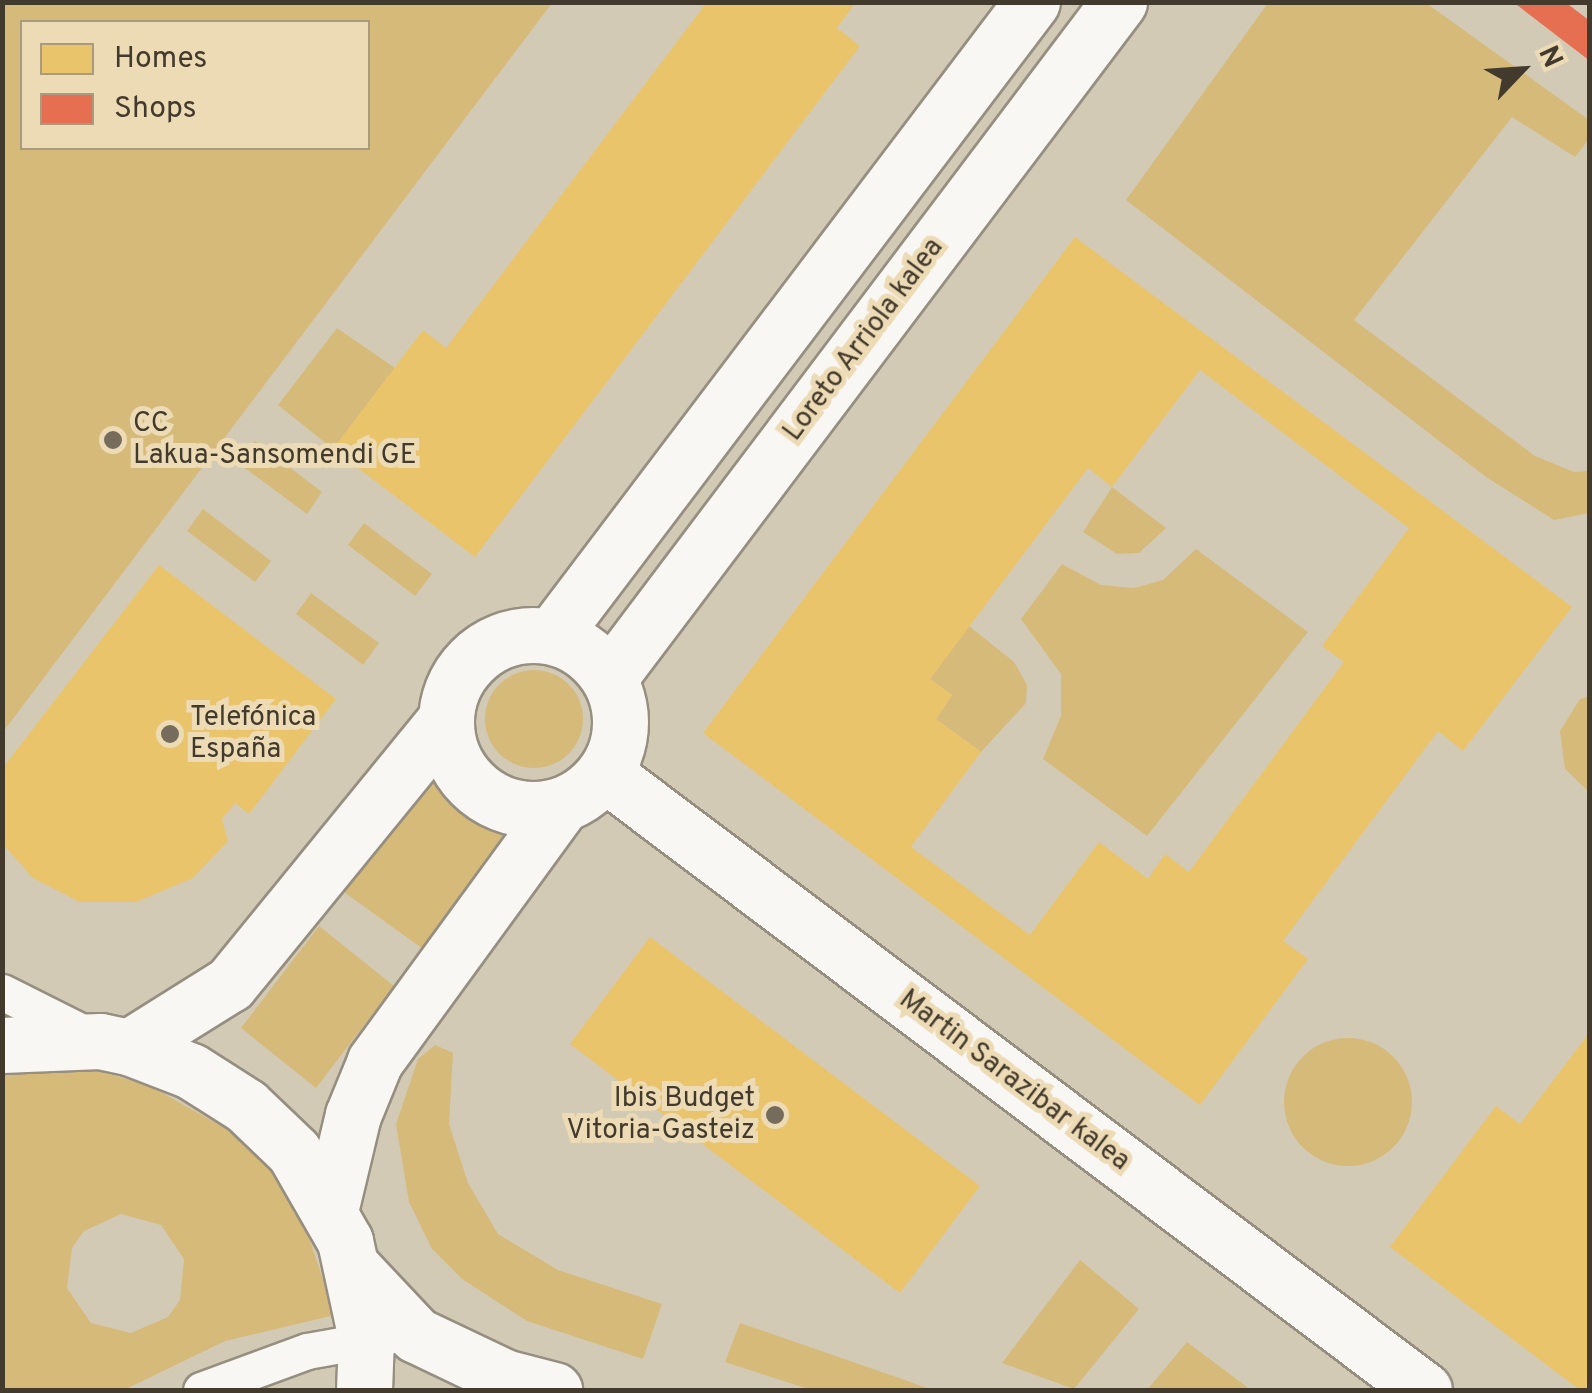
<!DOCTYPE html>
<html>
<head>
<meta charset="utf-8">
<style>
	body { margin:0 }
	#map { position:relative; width:1592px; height:1393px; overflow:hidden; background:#d3cab6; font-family:Overpass,sans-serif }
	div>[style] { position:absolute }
	.green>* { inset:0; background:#d6ba7a }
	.round { border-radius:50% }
	.homes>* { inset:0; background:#e9c46a }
	.shops>* { inset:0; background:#e76f51 }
	.roads { filter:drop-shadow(2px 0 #968f80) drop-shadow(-2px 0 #968f80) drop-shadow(0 2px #968f80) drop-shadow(0 -2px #968f80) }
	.service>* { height:35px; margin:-17.5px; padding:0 17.5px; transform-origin:17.5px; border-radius:17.5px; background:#f8f7f4 }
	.minor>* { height:55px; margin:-27.5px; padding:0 27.5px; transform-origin:27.5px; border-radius:27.5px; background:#f8f7f4 }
	.minor>.ring { margin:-27.5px; padding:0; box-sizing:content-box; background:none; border:55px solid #f8f7f4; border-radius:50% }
	.primary>* { height:55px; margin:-27.5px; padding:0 27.5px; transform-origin:27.5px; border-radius:27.5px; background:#f8f7f4 }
	.dots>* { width:28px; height:28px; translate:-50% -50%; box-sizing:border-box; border:5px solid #eddbb6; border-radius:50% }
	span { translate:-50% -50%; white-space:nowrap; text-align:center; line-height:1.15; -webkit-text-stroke:10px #eddbb6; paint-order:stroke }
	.street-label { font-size:28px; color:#423a2c }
	.poi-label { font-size:28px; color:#423a2c }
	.left { translate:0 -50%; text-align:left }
	.right { translate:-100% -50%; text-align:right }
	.frame { position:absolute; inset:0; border:5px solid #423a2c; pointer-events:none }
	.legend { position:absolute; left:20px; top:20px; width:350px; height:130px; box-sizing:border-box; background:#eddbb6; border:2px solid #a99b7f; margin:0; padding:12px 18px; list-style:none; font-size:30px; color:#423a2c }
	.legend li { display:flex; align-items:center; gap:20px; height:50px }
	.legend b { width:50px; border:2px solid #a99b7f }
	.north { position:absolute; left:1472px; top:20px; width:100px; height:100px; -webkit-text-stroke:8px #eddbb6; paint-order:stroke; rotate:65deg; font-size:28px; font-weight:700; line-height:40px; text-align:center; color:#423a2c }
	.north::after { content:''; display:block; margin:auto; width:35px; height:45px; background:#423a2c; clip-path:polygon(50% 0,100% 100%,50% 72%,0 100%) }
</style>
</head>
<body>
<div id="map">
	<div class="green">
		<i style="clip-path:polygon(evenodd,2px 3px,552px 3px,3px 732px,2px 732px,2px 3px,22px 22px,368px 22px,368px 148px,22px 148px,22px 22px)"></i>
		<i style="clip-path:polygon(1268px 3px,1426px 3px,1589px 120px,1589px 139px,1575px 157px,1512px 117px,1354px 320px,1535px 456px,1574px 472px,1589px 471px,1589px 513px,1554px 520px,1486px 477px,1126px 200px)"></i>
		<i style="clip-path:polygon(337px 328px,395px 368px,333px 449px,278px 405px)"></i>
		<i style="clip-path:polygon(255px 441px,322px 492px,307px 514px,238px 463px)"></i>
		<i style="clip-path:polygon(1112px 487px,1166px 528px,1139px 553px,1117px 554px,1083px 532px)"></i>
		<i style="clip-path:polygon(203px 509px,271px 561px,255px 582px,187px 531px)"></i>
		<i style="clip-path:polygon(364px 523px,432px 574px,415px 596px,348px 545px)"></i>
		<i style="clip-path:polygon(1196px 549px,1308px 632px,1147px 836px,1043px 759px,1061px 716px,1061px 674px,1021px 619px,1062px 564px,1101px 585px,1134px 588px,1163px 580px)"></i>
		<i style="clip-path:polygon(311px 593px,379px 643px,363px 665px,296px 614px)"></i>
		<i style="clip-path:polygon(969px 626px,1014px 662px,1027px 685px,1026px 703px,981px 752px,936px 719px,952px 695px,930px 679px)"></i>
		<i class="round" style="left:485px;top:670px;width:98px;height:98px"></i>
		<i style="clip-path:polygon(1589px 696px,1590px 696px,1589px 792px,1565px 769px,1560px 731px,1580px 699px)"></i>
		<i style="clip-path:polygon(438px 771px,479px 814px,515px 829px,423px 949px,344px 892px)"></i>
		<i style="clip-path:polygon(319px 926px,394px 986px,316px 1088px,241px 1028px)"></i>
		<i class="round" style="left:1284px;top:1038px;width:128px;height:128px"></i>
		<i style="clip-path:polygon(435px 1045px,453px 1053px,449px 1124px,468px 1183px,498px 1234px,558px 1270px,662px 1304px,643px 1359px,527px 1321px,462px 1279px,432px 1249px,409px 1202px,396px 1124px,418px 1059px)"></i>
		<i style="clip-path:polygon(evenodd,51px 1069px,103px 1072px,152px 1087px,228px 1130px,268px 1166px,300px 1211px,335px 1315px,225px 1341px,124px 1390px,3px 1390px,2px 1074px,51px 1069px,121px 1214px,161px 1225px,184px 1259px,180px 1300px,168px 1317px,131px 1333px,91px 1323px,67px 1288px,72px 1248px,84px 1231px,121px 1214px)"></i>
		<i style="clip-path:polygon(1080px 1260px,1139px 1309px,1074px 1389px,1002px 1363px)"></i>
		<i style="clip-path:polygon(740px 1323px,905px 1380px,932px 1390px,811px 1390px,725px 1362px)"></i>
		<i style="clip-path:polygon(1187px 1342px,1251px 1390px,1147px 1390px)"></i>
	</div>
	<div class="homes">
		<i style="clip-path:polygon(707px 2px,856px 2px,837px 28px,860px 46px,475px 557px,333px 449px,423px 330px,446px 348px)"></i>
		<i style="clip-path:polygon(evenodd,1075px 237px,1572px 607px,1463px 751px,1438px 731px,1283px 941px,1308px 959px,1200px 1105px,703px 733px,1075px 237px,1200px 370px,1409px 528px,1322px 646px,1344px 662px,1189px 872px,1165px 854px,1148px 879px,1099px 842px,1030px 935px,911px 847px,981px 752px,936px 719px,952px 695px,930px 679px,1088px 468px,1112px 487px,1200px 370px)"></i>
		<i style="clip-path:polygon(159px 565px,336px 699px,249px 814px,235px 803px,222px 819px,228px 841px,193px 878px,136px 902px,80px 902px,33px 878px,2px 843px,2px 769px)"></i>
		<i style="clip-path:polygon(650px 937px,980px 1186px,900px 1293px,570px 1044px)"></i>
		<i style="clip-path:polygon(1590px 1032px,1590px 1390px,1580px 1390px,1390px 1247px,1496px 1106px,1520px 1124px)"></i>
	</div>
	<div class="shops">
		<i style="clip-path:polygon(1513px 2px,1565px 2px,1590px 21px,1590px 61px)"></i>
	</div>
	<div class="roads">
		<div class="service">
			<i style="left:2px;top:992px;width:98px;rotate:26.6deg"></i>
			<i style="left:201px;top:1390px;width:113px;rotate:-20.2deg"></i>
			<i style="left:307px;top:1351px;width:80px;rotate:-10deg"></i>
		</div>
		<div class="minor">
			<i class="ring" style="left:446px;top:635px;width:119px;height:119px"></i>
			<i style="left:552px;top:636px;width:795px;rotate:-52.87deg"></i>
			<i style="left:609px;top:678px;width:847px;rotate:-52.97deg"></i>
			<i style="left:604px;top:773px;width:1026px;rotate:36.96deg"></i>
			<i style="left:129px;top:1047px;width:119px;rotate:-32deg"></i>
			<i style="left:230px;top:984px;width:340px;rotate:-50.8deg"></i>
			<i style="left:331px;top:1207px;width:95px;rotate:-76.6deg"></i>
			<i style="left:353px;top:1115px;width:58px;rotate:-67.8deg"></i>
			<i style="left:375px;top:1061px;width:317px;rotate:-53.9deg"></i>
		</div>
		<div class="primary">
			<i style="left:2px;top:1045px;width:98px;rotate:-2.3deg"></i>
			<i style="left:100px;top:1041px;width:30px;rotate:12deg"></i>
			<i style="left:129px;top:1047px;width:66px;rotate:21.2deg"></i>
			<i style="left:191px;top:1071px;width:65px;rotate:32.5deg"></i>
			<i style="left:246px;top:1106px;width:66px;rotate:43.8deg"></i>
			<i style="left:294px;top:1152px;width:103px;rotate:60.2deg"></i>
			<i style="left:345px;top:1241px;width:99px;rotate:77.8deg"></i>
			<i style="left:366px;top:1338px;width:52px;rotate:92.2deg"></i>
			<i style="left:355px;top:1270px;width:89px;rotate:46.8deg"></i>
			<i style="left:416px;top:1335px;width:98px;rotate:25.5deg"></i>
			<i style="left:504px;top:1377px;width:52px;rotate:14.6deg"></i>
		</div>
	</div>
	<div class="dots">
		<i style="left:113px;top:440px;background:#756c5c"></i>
		<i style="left:170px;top:734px;background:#756c5c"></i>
		<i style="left:775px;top:1115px;background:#756c5c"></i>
	</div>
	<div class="street-label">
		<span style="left:864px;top:340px;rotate:-53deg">Loreto Arriola kalea</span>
		<span style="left:1014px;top:1081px;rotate:37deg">Martin Sarazibar kalea</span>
	</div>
	<div class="poi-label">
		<span class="left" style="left:133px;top:440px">CC<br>Lakua-Sansomendi GE</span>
		<span class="left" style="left:190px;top:734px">Telefónica<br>España</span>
		<span class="right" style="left:755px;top:1115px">Ibis Budget<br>Vitoria-Gasteiz</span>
	</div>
	<div class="frame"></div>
	<ul class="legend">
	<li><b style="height:28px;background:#e9c46a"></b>Homes</li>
	<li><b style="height:28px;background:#e76f51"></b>Shops</li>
	</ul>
	<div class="north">N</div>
</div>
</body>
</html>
